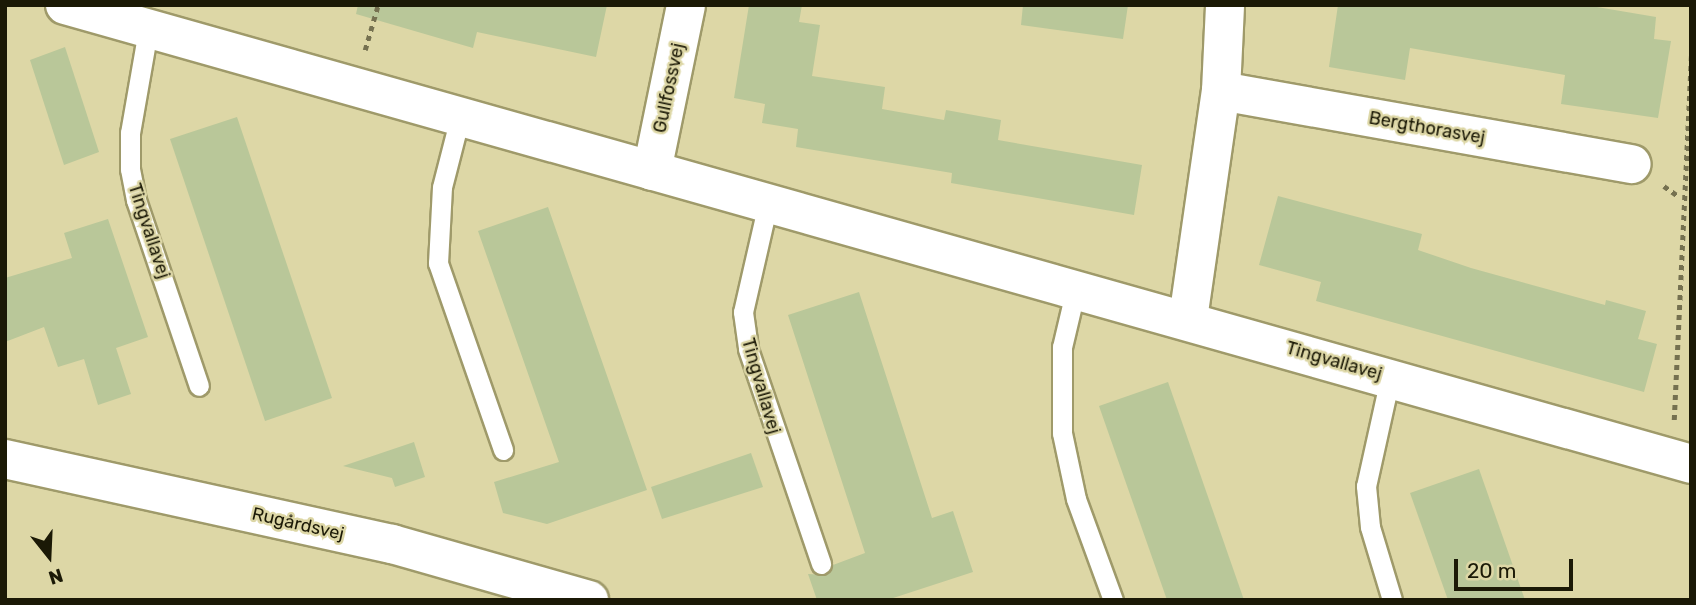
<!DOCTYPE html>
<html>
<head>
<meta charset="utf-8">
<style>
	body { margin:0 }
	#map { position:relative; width:1696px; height:605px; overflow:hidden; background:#ddd7a6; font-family:Rubik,sans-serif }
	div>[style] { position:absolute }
	.building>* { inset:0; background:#b9c799 }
	.path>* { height:4.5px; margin-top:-2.25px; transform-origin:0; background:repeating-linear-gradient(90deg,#757150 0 5px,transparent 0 10px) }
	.roads { filter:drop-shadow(2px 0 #9f9a6a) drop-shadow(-2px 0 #9f9a6a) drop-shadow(0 2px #9f9a6a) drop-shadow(0 -2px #9f9a6a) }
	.service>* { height:19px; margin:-9.5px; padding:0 9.5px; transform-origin:9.5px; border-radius:9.5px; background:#fff }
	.minor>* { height:38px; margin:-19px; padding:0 19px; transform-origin:19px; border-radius:19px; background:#fff }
	.secondary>* { height:38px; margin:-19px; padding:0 19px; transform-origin:19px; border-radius:19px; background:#fff }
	span { translate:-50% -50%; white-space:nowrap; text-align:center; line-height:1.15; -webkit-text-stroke:5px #ddd7a6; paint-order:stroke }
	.street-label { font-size:18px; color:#1b1906 }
	.frame { position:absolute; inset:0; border:7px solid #1b1906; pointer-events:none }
	.north { position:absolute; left:14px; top:521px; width:70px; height:70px; -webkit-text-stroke:5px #ddd7a6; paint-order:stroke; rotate:162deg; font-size:19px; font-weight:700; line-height:28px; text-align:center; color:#1b1906 }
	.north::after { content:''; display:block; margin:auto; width:24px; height:32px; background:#1b1906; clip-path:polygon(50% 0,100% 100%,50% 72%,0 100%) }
	.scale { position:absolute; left:1454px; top:559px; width:119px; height:32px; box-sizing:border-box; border:4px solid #1b1906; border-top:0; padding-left:9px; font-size:21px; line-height:24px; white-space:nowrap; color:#1b1906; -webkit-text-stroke:5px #ddd7a6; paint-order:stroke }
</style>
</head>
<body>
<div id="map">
	<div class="building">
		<i style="clip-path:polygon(358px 5px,607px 5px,596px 57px,477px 32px,473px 48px,356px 14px)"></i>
		<i style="clip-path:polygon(749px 5px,802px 5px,799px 22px,820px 25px,812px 76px,885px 87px,882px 109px,944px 120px,946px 110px,1001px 120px,998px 140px,1142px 165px,1134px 215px,951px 183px,952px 173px,796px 147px,798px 129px,762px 123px,765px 104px,734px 98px)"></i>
		<i style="clip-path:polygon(1023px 5px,1128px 5px,1123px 39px,1021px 25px)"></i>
		<i style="clip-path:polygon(1338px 5px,1585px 5px,1656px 17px,1654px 39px,1671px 41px,1658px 118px,1561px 104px,1565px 75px,1410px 48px,1405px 80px,1329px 67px)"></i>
		<i style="clip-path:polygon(65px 47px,99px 152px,64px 165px,30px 60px)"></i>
		<i style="clip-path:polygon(237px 117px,332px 398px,265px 421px,170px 139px)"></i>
		<i style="clip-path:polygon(1278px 196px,1422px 234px,1418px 250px,1471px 268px,1605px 305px,1606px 300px,1646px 311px,1638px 339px,1657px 344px,1644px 392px,1316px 301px,1321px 282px,1259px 265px)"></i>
		<i style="clip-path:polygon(548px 207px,647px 490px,547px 524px,503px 513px,494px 482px,559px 462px,478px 231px)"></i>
		<i style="clip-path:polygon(108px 219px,148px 337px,116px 348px,131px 394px,98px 405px,84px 359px,58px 367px,44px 327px,5px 342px,5px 278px,72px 258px,64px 233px)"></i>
		<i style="clip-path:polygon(859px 292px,932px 518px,953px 511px,973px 572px,887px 600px,817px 600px,808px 574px,826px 575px,833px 565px,865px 553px,788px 315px)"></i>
		<i style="clip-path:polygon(1168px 382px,1244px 600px,1167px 600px,1099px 406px)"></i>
		<i style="clip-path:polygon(414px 442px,425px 477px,395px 487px,392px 478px,343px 466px)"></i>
		<i style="clip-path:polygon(751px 453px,763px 487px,662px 519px,651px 487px)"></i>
		<i style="clip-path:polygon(1479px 469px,1525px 600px,1448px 600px,1410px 493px)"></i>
	</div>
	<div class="path">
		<i style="left:365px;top:50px;width:47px;rotate:-73.9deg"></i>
		<i style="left:1664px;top:186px;width:19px;rotate:35deg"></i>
		<i style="left:1674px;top:420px;width:365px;rotate:-87.3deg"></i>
	</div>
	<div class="roads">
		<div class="service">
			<i style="left:148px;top:30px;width:105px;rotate:99.9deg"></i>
			<i style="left:130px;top:133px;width:36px;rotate:90deg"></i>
			<i style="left:130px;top:169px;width:32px;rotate:79deg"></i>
			<i style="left:136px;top:200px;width:196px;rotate:71.3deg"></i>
			<i style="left:460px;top:117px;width:72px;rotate:104.4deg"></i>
			<i style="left:442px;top:187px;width:76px;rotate:93deg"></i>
			<i style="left:438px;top:263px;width:198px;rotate:70.8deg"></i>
			<i style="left:768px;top:203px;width:112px;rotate:102.9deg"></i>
			<i style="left:743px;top:312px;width:37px;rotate:82deg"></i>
			<i style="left:748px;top:349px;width:227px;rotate:71.2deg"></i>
			<i style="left:1076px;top:288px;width:61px;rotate:103.3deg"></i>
			<i style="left:1062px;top:347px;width:86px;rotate:90deg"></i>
			<i style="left:1062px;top:433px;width:67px;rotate:78deg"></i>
			<i style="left:1076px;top:499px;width:108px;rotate:69.9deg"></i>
			<i style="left:1390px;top:378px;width:111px;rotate:102.5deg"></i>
			<i style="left:1366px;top:486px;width:41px;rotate:84.4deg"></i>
			<i style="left:1370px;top:527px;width:76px;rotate:73.2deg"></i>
		</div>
		<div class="minor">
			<i style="left:65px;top:5px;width:1690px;rotate:15.76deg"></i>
			<i style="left:1221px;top:91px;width:417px;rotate:10.1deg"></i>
			<i style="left:652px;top:171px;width:169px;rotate:-78.4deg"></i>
			<i style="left:1188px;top:319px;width:230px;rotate:-81.8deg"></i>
			<i style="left:1221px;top:91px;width:86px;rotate:-87.3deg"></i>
		</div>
		<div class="secondary">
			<i style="left:5px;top:459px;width:396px;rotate:12.4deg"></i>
			<i style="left:392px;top:544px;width:205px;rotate:15.9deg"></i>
		</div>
	</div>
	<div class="street-label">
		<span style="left:669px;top:88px;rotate:-78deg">Gullfossvej</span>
		<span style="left:1427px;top:128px;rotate:10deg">Bergthorasvej</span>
		<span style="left:149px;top:231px;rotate:72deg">Tingvallavej</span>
		<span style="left:1334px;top:361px;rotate:16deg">Tingvallavej</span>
		<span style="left:761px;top:386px;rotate:74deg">Tingvallavej</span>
		<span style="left:298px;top:524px;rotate:13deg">Rugårdsvej</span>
	</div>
	<div class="frame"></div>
	<div class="north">N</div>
	<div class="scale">20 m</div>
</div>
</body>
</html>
